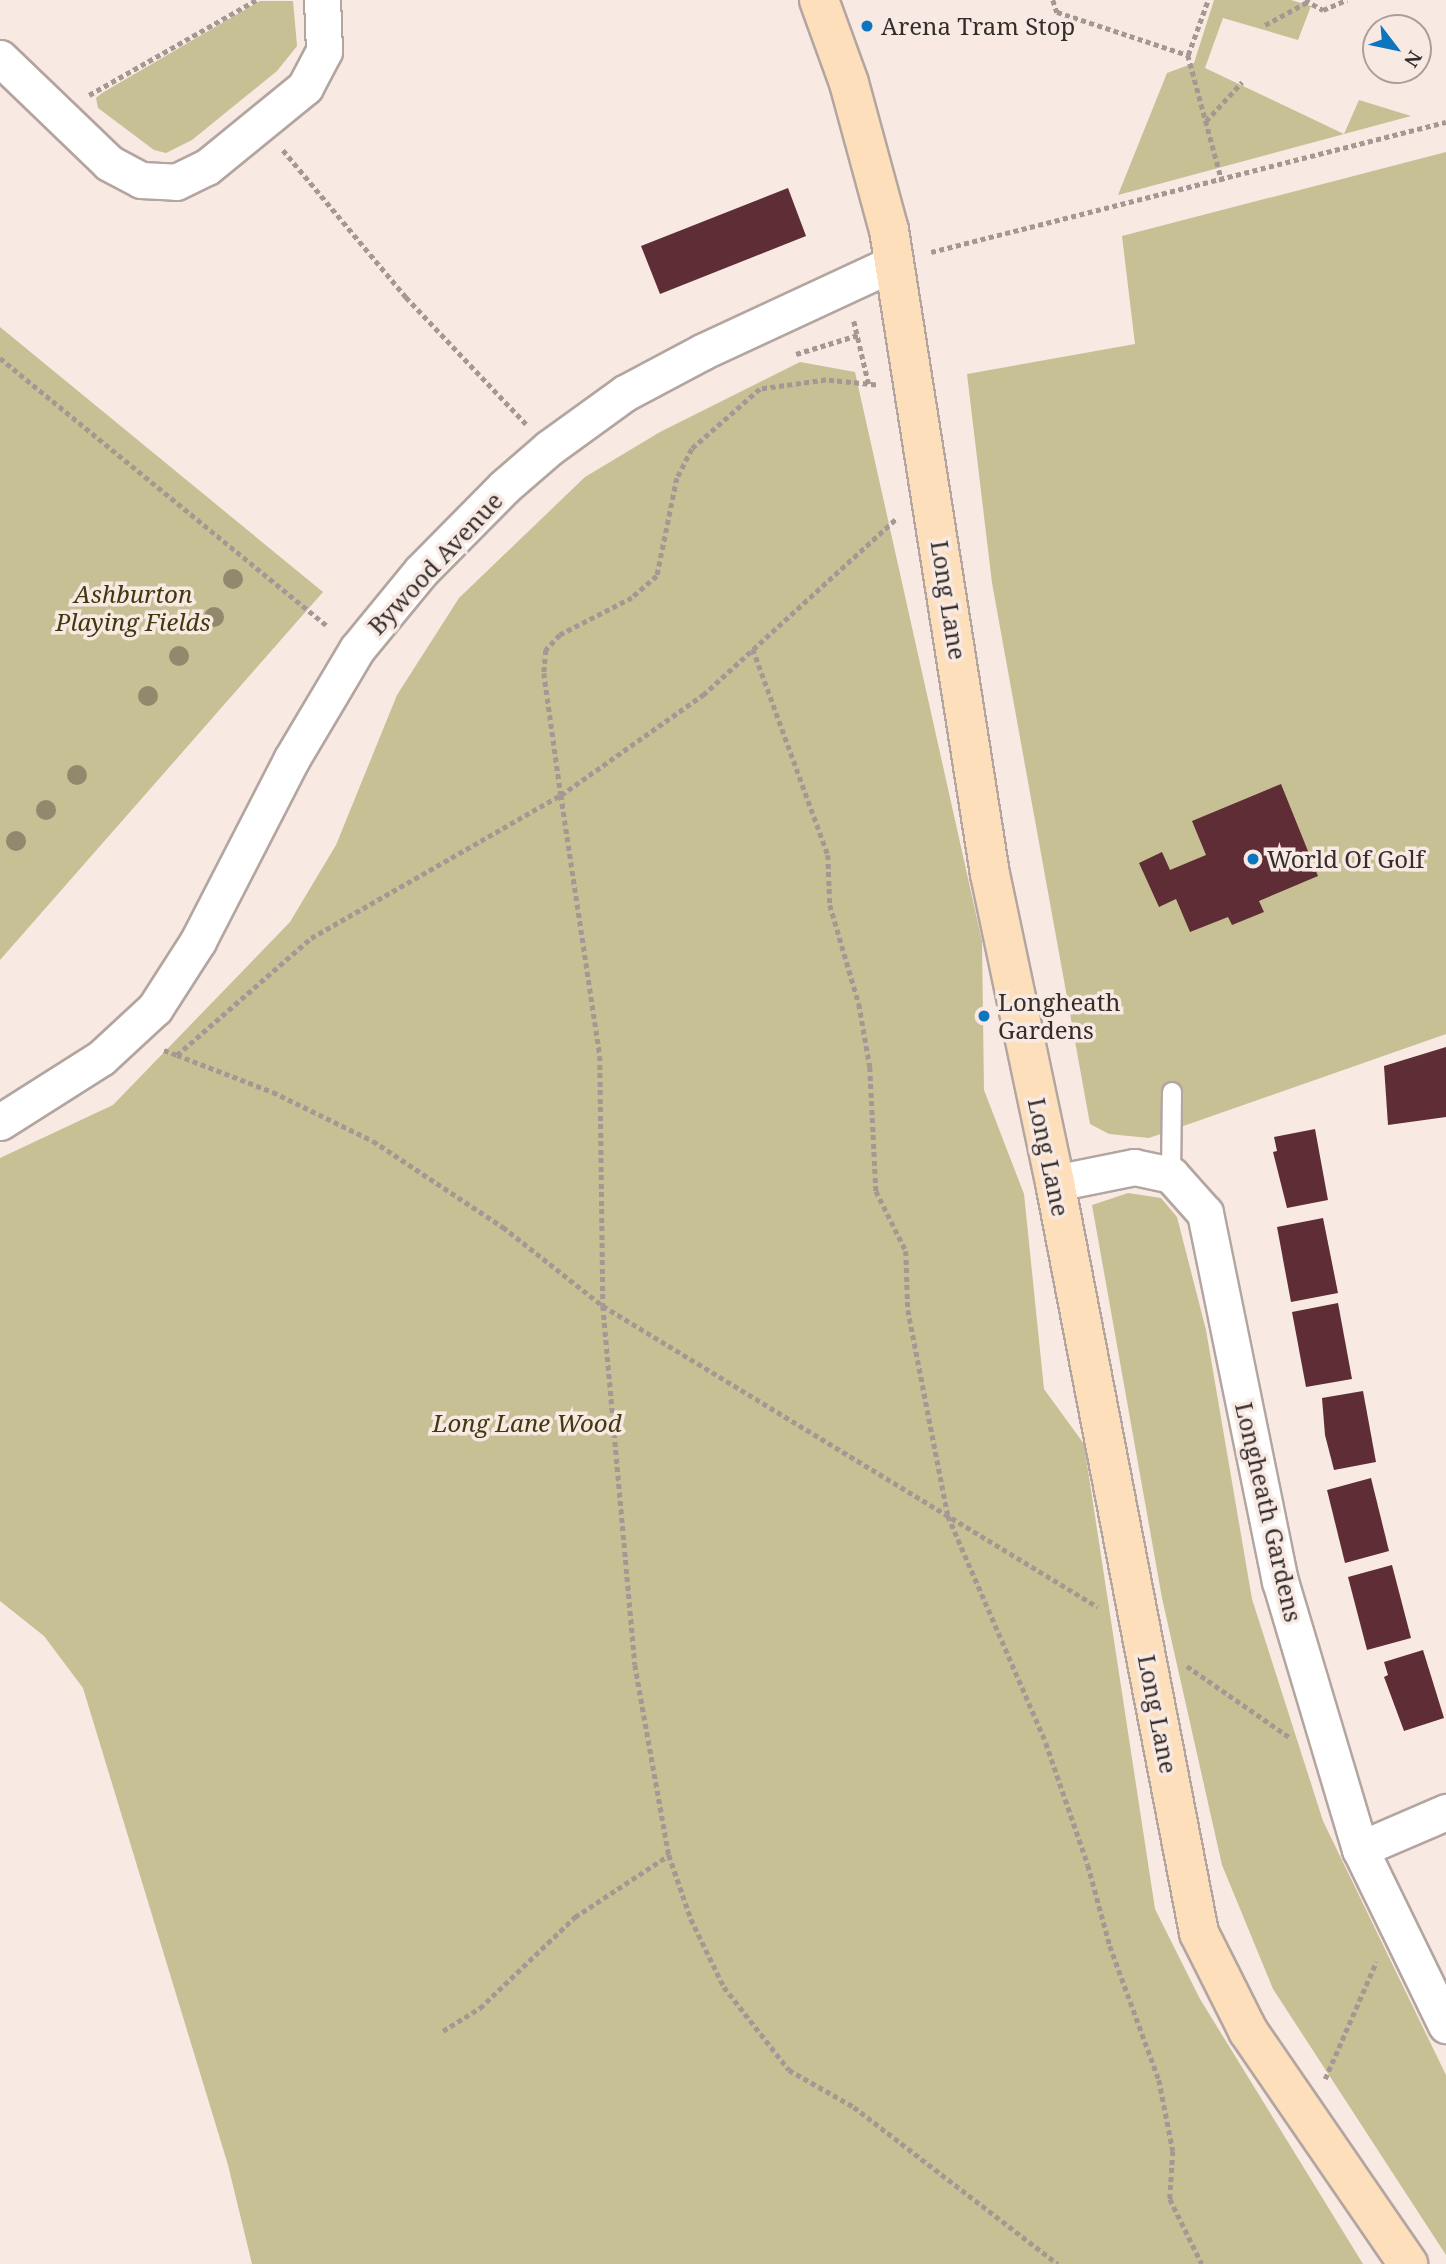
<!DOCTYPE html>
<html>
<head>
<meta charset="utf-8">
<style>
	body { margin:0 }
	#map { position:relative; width:1446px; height:2264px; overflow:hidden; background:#f8e9e3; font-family:"Noto Serif",serif }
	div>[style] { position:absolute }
	.green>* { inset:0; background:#c6c094 }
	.building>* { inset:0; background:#5e2d36 }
	.path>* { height:4.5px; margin-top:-2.25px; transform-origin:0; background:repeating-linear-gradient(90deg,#a39893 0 5px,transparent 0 8.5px) }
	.roads { filter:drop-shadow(2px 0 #b3a5a0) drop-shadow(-2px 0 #b3a5a0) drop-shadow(0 2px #b3a5a0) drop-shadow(0 -2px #b3a5a0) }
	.service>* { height:18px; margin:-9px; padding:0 9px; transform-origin:9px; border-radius:9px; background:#fff }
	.minor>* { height:35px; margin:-17.5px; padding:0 17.5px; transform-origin:17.5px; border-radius:17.5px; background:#fff }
	.primary>* { height:38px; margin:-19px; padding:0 19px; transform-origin:19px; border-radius:19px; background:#fddfbb }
	.trees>* { width:20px; height:20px; margin:-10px; border-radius:50%; background:#92886e }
	.dots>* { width:19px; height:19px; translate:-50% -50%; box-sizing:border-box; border:4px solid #f8e9e3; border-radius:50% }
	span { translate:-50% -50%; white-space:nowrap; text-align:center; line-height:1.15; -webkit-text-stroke:7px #f8e9e3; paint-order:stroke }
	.poi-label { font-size:24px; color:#332d2b }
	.left { translate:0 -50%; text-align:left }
	.street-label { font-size:24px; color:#332d2b }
	.park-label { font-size:24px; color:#3f390e; font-style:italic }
	.north { position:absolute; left:1362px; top:14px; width:70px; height:70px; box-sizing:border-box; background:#f8e9e3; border:2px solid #a99e99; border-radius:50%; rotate:122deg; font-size:19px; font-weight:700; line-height:28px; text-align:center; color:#332d2b }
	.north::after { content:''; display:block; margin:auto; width:24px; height:32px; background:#0d74bf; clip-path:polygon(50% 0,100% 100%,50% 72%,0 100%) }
</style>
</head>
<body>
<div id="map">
	<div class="green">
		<i style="clip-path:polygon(1214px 0,1291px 0,1311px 6px,1298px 40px,1223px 18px,1205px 68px,1344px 134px,1359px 100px,1411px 116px,1118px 195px,1167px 73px,1194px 63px)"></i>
		<i style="clip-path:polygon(260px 1px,293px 1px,297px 46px,277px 71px,192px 140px,166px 153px,154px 150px,98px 108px,96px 98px,102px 93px)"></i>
		<i style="clip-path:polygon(1446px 152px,1446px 1034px,1149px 1138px,1109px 1134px,1090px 1124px,992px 583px,967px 374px,1135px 344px,1122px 236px)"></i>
		<i style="clip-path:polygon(0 327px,323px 592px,0 960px)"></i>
		<i style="clip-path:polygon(800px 362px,855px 372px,982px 941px,984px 1090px,1024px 1194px,1044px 1389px,1084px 1444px,1155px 1909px,1200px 1999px,1363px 2264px,252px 2264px,228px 2165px,83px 1688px,44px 1636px,0 1601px,0 1158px,113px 1105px,290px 922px,336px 845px,397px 695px,459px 598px,585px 477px,660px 432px)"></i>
		<i style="clip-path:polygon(1128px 1193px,1161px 1198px,1177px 1217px,1206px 1330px,1252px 1599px,1323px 1821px,1446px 2075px,1446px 2255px,1273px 1989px,1222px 1865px,1162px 1598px,1092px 1205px)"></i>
	</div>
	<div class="building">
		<i style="clip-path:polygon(788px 188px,806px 236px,660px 294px,641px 246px)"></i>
		<i style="clip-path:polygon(1281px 784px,1318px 876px,1259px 901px,1264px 912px,1232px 925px,1228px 917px,1190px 932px,1176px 899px,1159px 907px,1139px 863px,1162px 852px,1170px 870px,1206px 855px,1192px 821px)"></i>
		<i style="clip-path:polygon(1446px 1047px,1446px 1117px,1388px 1125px,1384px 1066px)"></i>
		<i style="clip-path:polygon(1315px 1129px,1328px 1200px,1287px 1208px,1273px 1152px,1277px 1151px,1274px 1137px)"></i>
		<i style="clip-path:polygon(1323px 1218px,1338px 1293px,1291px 1302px,1277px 1227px)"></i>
		<i style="clip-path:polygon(1338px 1303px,1352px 1379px,1306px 1387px,1292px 1312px)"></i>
		<i style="clip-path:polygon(1363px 1391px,1376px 1462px,1334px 1470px,1325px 1435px,1322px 1398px)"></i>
		<i style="clip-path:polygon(1371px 1478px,1389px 1551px,1345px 1563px,1327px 1490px)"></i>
		<i style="clip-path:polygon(1392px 1565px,1411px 1638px,1367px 1650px,1348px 1577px)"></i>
		<i style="clip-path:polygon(1423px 1650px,1444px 1718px,1404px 1731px,1384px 1677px,1388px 1675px,1384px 1662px)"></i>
	</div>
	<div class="path">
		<i style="left:1053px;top:0;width:13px;rotate:72deg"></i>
		<i style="left:1057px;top:12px;width:138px;rotate:18.2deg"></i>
		<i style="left:1188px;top:55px;width:59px;rotate:-70deg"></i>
		<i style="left:1305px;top:0;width:21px;rotate:29deg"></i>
		<i style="left:1323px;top:10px;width:26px;rotate:-23deg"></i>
		<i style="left:1265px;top:25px;width:50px;rotate:-28.6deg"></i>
		<i style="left:1188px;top:55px;width:131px;rotate:74.9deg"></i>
		<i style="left:89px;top:95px;width:192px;rotate:-29.6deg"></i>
		<i style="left:1206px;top:121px;width:53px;rotate:-47.3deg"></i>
		<i style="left:283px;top:150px;width:192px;rotate:50.1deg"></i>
		<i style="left:406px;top:297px;width:175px;rotate:46.6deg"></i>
		<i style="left:931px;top:252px;width:531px;rotate:-14.17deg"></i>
		<i style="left:854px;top:321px;width:66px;rotate:76.8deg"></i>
		<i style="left:796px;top:354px;width:65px;rotate:-17deg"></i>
		<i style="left:0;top:358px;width:425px;rotate:39.3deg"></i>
		<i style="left:876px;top:385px;width:50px;rotate:-174.3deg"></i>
		<i style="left:826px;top:380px;width:67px;rotate:172.2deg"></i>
		<i style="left:760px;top:389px;width:91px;rotate:138.6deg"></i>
		<i style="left:692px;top:449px;width:33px;rotate:117deg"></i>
		<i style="left:677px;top:478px;width:100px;rotate:101.5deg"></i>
		<i style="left:657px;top:576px;width:33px;rotate:139deg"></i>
		<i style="left:632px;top:598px;width:81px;rotate:152.8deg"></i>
		<i style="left:560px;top:635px;width:21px;rotate:133deg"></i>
		<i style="left:546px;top:650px;width:23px;rotate:95deg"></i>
		<i style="left:544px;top:673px;width:123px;rotate:82.1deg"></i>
		<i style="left:561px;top:795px;width:174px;rotate:-35.2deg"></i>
		<i style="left:703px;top:695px;width:263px;rotate:-42.4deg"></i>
		<i style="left:753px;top:649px;width:219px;rotate:70deg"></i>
		<i style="left:828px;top:855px;width:50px;rotate:87.7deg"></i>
		<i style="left:830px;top:905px;width:103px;rotate:73.7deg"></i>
		<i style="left:859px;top:1004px;width:64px;rotate:80.1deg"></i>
		<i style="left:870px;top:1067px;width:124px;rotate:87.2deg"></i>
		<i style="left:876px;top:1191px;width:67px;rotate:63.4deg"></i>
		<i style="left:906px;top:1251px;width:59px;rotate:88.1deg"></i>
		<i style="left:908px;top:1310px;width:210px;rotate:79deg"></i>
		<i style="left:948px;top:1516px;width:247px;rotate:66.6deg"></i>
		<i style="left:1046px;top:1743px;width:129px;rotate:71deg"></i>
		<i style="left:1088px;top:1865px;width:84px;rotate:74.8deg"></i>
		<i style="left:1110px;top:1946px;width:143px;rotate:69.9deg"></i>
		<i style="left:1159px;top:2080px;width:72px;rotate:78.8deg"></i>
		<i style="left:1173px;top:2151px;width:48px;rotate:93.6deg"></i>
		<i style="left:1170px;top:2199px;width:72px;rotate:63.8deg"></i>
		<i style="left:164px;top:1050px;width:14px;rotate:21deg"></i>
		<i style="left:177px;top:1055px;width:178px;rotate:-41.1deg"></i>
		<i style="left:311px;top:938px;width:288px;rotate:-29.8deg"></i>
		<i style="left:561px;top:795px;width:264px;rotate:81.5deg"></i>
		<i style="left:600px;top:1056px;width:250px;rotate:89.3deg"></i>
		<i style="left:603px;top:1306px;width:360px;rotate:84.9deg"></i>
		<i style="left:635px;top:1665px;width:193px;rotate:79.9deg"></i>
		<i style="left:669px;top:1855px;width:68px;rotate:71deg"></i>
		<i style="left:691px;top:1919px;width:76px;rotate:64.1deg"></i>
		<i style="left:724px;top:1987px;width:105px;rotate:51.9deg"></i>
		<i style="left:789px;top:2070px;width:75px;rotate:29.6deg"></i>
		<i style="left:854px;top:2107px;width:257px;rotate:37.6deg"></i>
		<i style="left:177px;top:1055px;width:103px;rotate:21.1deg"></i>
		<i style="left:273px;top:1092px;width:111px;rotate:26.1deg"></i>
		<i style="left:373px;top:1141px;width:156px;rotate:33.5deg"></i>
		<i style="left:503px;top:1227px;width:127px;rotate:38.3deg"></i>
		<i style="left:603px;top:1306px;width:579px;rotate:31.3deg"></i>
		<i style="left:1187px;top:1666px;width:124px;rotate:34.8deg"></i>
		<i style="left:443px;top:2031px;width:44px;rotate:-31.9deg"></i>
		<i style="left:480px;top:2008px;width:132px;rotate:-43.8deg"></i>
		<i style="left:575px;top:1917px;width:113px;rotate:-33.4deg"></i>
		<i style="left:1325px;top:2079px;width:128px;rotate:-66.4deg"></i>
	</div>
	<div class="roads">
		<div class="service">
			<i style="left:1171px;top:1175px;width:83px;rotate:-89.3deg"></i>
		</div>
		<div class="minor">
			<i style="left:0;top:58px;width:151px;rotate:43.9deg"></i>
			<i style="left:109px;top:163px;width:36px;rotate:28deg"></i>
			<i style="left:141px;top:180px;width:35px;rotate:3deg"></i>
			<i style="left:176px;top:182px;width:34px;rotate:-26deg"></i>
			<i style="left:207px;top:167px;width:127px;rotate:-39.2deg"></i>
			<i style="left:305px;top:87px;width:41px;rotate:-62.2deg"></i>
			<i style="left:324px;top:51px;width:51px;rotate:-92.2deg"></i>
			<i style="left:0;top:1122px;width:120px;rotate:-32.4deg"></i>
			<i style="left:101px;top:1058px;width:74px;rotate:-42.8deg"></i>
			<i style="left:155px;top:1008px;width:80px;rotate:-57.3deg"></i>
			<i style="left:198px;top:941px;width:203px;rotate:-62.8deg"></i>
			<i style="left:291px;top:760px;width:129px;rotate:-59.3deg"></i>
			<i style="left:357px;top:649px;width:101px;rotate:-50.6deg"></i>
			<i style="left:421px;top:571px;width:118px;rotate:-45.3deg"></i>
			<i style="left:504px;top:487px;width:60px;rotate:-40.9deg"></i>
			<i style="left:549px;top:448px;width:94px;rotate:-35.9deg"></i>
			<i style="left:625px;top:393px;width:89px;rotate:-28deg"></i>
			<i style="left:704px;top:351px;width:209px;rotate:-24.9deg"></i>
			<i style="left:1055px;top:1183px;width:81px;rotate:-11.4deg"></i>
			<i style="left:1134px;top:1167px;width:38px;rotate:12deg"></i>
			<i style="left:1171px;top:1175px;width:51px;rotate:48.2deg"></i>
			<i style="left:1205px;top:1213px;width:376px;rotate:78.5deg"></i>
			<i style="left:1280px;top:1581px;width:280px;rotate:73.4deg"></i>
			<i style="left:1360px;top:1849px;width:196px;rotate:64deg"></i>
			<i style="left:1360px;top:1849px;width:94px;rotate:-23.3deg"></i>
		</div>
		<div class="primary">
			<i style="left:819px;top:0;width:88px;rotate:70.1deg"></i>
			<i style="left:849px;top:83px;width:152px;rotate:74.8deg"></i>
			<i style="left:889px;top:230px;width:652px;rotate:81.09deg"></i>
			<i style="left:990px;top:874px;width:316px;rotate:78.1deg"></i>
			<i style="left:1055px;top:1183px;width:764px;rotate:79.13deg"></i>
			<i style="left:1199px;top:1933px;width:110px;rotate:63.4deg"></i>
			<i style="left:1248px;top:2031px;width:283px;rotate:55.5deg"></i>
		</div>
	</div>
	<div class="trees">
		<i style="left:233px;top:579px"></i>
		<i style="left:214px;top:617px"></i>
		<i style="left:179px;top:656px"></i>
		<i style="left:148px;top:696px"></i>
		<i style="left:77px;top:775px"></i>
		<i style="left:46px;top:810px"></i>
		<i style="left:16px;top:841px"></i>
	</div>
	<div class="dots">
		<i style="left:867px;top:26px;background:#0d74bf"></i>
		<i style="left:1253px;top:859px;background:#0d74bf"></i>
		<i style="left:984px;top:1016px;background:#0d74bf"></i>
	</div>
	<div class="poi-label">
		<span class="left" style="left:881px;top:26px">Arena Tram Stop</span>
		<span class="left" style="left:1267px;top:859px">World Of Golf</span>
		<span class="left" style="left:998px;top:1016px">Longheath<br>Gardens</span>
	</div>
	<div class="street-label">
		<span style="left:435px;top:563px;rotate:-47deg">Bywood Avenue</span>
		<span style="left:949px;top:600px;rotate:81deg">Long Lane</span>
		<span style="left:1049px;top:1157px;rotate:78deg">Long Lane</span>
		<span style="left:1269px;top:1512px;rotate:77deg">Longheath Gardens</span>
		<span style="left:1158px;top:1714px;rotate:79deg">Long Lane</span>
	</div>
	<div class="park-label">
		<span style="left:133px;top:608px">Ashburton<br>Playing Fields</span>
		<span style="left:527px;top:1423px">Long Lane Wood</span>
	</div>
	<div class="north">N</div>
</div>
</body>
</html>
